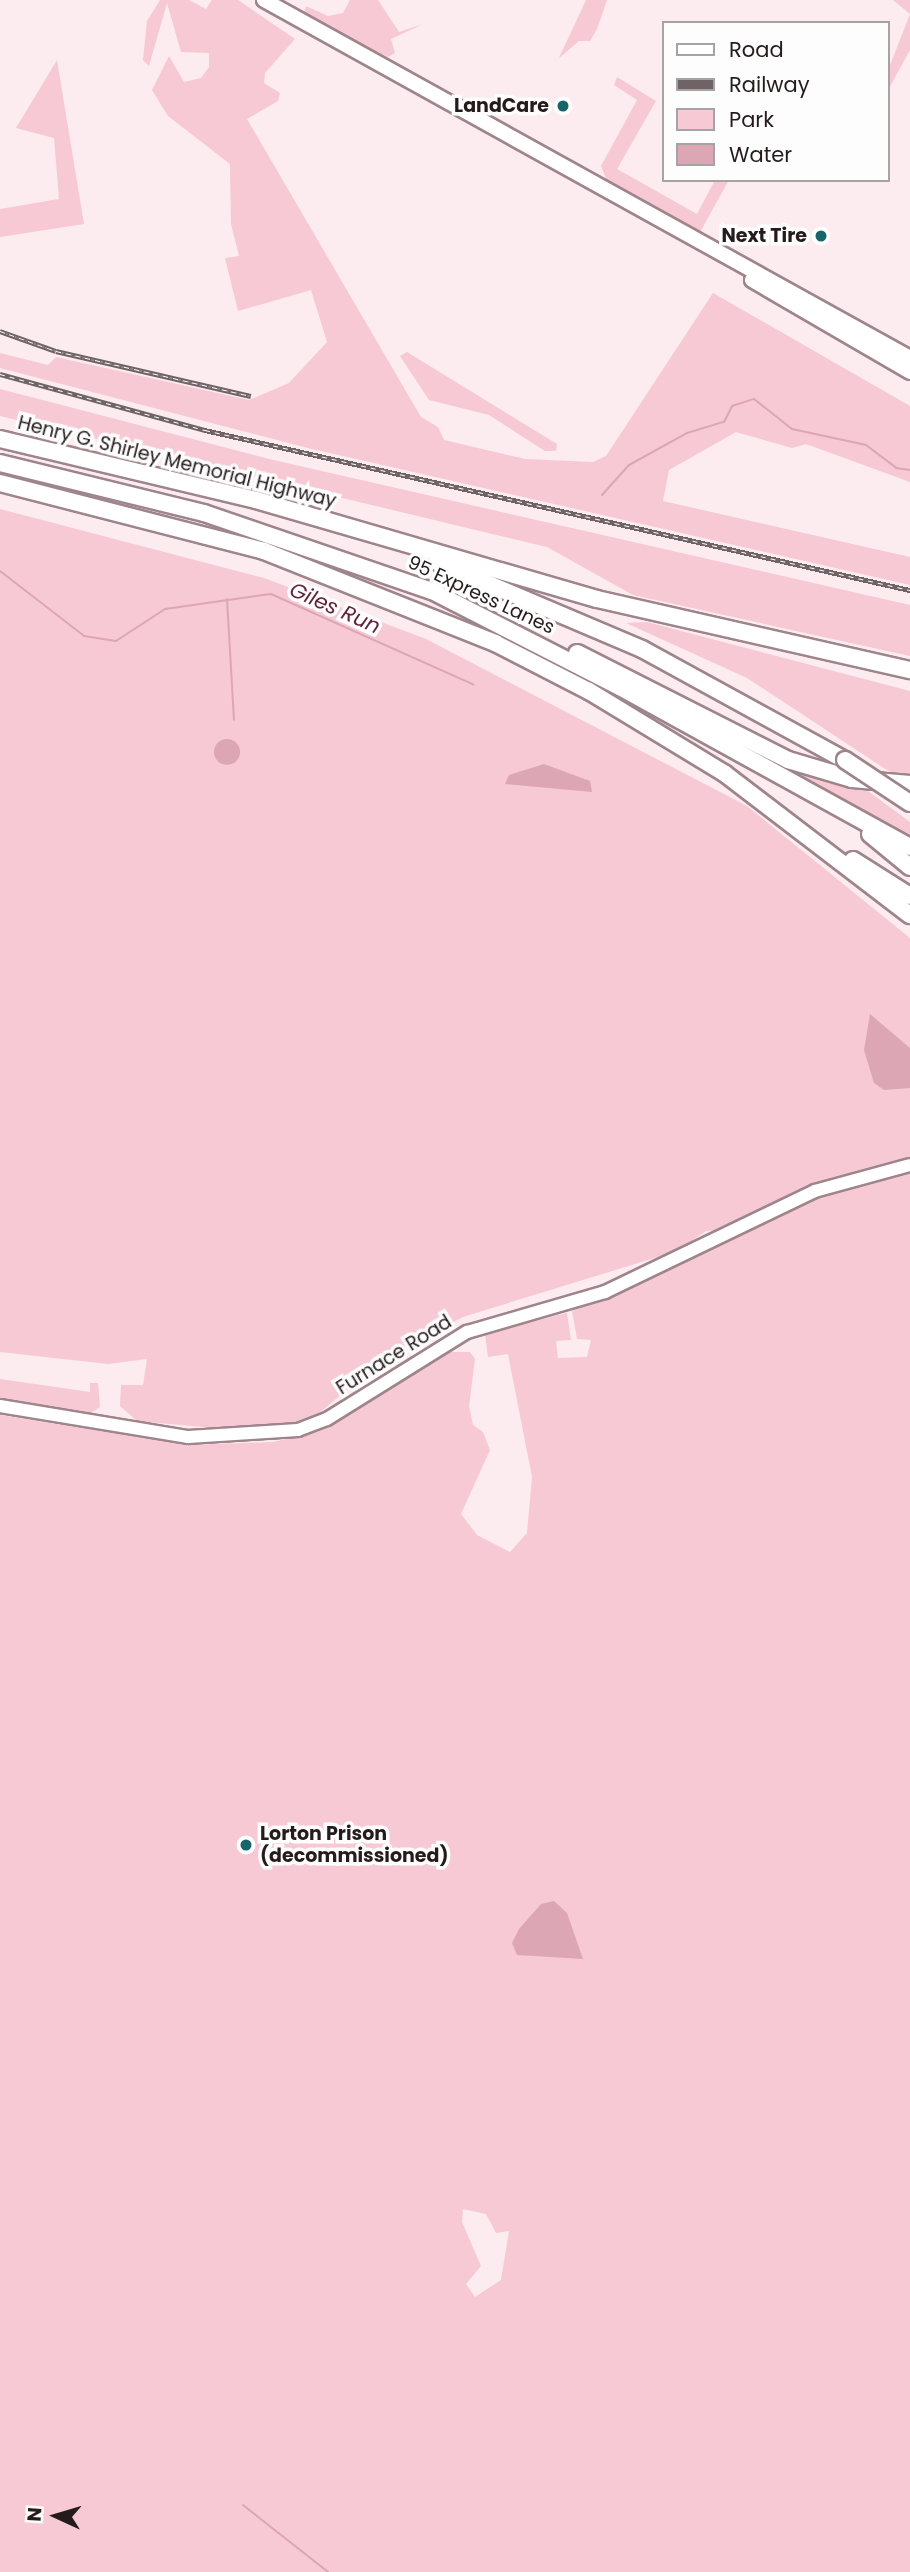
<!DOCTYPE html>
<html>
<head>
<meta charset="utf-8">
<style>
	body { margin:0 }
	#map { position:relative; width:910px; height:2572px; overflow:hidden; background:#fcebef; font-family:Poppins,sans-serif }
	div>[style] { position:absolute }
	.green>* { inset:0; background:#f6c9d4 }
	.water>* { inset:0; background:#dda6b5 }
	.round { border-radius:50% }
	.stream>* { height:2px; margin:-1px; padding:0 1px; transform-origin:1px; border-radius:1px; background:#dda6b5 }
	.roads { filter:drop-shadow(2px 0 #9e858b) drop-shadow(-2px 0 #9e858b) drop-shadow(0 2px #9e858b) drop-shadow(0 -2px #9e858b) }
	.secondary>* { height:12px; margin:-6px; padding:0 6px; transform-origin:6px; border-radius:6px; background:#fff }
	.trunk>* { height:14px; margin:-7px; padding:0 7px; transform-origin:7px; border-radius:7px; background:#fff }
	.motorway>* { height:16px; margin:-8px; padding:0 8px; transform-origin:8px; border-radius:8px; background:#fff }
	.rail>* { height:4.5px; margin-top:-2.25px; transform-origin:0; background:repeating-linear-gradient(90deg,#fdfdfd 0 5px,#6f6365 0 10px); box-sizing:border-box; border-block:2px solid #6f6365 }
	.bridges { filter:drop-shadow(2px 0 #9e858b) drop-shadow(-2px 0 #9e858b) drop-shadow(0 2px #9e858b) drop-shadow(0 -2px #9e858b) }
	.motorway-bridge>* { height:16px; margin:-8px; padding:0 8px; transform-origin:8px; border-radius:8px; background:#fff }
	.dots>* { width:19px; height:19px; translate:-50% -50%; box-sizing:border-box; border:4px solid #fdfdfd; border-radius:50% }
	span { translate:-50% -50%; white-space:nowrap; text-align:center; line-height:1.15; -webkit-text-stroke:7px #fdfdfd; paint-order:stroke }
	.poi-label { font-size:19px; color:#251b1d; font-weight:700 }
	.right { translate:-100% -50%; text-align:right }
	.left { translate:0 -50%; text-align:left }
	.street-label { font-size:19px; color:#251b1d }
	.water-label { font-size:21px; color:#642239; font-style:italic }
	.legend { position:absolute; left:662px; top:21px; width:228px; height:161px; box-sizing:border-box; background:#fdfdfd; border:2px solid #a7a3a3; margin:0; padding:9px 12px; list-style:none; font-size:21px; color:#251b1d }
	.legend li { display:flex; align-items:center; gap:14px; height:35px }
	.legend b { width:35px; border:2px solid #a7a3a3 }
	.north { position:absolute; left:21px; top:2481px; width:70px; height:70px; -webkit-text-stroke:5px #fdfdfd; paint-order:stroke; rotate:274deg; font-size:19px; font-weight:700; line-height:28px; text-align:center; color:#251b1d }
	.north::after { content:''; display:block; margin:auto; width:24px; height:32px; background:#251b1d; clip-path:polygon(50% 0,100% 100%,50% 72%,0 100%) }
</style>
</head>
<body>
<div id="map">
	<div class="green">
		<i style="clip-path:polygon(160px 0,189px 0,206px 9px,212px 0,238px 0,295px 39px,265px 73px,264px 83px,280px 93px,278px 101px,247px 119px,421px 417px,438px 427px,444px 440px,525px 459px,593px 462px,606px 456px,713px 293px,910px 406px,910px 482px,806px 444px,792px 448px,736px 432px,669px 470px,663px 501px,910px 557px,910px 585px,308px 448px,0 368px,0 353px,48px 365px,56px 357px,249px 400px,289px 383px,327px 342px,311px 290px,238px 311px,225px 258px,239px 256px,231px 224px,230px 164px,168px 116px,152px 90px,169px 56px,184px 82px,201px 78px,209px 67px,209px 53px,181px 52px,167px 3px,149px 66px,143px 60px,147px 21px)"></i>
		<i style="clip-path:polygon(350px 0,378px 0,399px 32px,423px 24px,391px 39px,395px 53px,388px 57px,303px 16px,306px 6px,328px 16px,343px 13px)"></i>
		<i style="clip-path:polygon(586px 0,607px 0,597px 29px,590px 41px,579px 41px,559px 58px)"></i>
		<i style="clip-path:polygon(893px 0,910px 0,910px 50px,887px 92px,887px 73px,910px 14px)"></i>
		<i style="clip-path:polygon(57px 60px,84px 224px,0 237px,0 209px,59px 199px,54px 138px,16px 128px)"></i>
		<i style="clip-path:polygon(617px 77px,656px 101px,617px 169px,697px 214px,715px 180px,729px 180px,699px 234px,609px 186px,601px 166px,637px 100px,614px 85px)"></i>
		<i style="clip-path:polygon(407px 352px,557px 444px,556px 451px,545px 451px,489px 415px,429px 400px,400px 356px)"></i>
		<i style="clip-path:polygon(0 389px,269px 459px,910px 605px,910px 656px,633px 595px,547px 547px,0 416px)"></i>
		<i style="clip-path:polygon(0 509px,264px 578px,426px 639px,747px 806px,910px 938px,910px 1160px,830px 1179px,725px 1230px,706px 1231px,677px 1251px,463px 1317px,384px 1359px,312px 1419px,295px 1425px,225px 1429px,137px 1421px,120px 1406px,121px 1385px,143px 1385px,147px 1359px,108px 1364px,0 1352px)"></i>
		<i style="clip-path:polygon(647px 622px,910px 691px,910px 776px,899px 778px,747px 678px,626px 623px)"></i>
		<i style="clip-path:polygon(791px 769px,857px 783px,910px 822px,910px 836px)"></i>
		<i style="clip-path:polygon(evenodd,910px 1168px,910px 2572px,0 2572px,0 1415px,189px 1445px,273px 1442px,317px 1432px,445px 1352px,470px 1352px,475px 1359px,469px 1406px,473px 1425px,483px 1432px,490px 1450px,461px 1514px,477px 1535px,510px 1552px,527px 1533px,532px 1477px,508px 1354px,488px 1357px,485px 1334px,567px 1313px,571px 1340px,556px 1341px,558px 1358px,587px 1357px,591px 1340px,577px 1339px,572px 1311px,834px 1190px,910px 1168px,463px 2209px,486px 2214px,496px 2233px,509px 2231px,501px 2280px,475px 2297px,466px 2284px,481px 2266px,462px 2222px,463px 2209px)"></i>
		<i style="clip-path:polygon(0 1379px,90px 1392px,90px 1383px,98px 1383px,100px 1407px,88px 1415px,0 1402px)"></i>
	</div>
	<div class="water">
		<i class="round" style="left:214px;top:739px;width:26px;height:26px"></i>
		<i style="clip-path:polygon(544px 764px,590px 781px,592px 792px,505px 784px,509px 775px)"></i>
		<i style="clip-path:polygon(870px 1014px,910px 1048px,910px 1088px,884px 1090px,874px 1083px,864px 1050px)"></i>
		<i style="clip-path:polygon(554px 1901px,567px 1913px,583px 1959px,517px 1955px,512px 1943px,519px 1929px,541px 1904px)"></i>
	</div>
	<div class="stream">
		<i style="left:602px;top:495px;width:40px;rotate:-48deg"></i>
		<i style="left:629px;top:465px;width:66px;rotate:-28.9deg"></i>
		<i style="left:687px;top:433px;width:39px;rotate:-17deg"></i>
		<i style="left:724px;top:422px;width:18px;rotate:-63deg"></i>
		<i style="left:732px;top:406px;width:23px;rotate:-18deg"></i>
		<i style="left:754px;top:399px;width:48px;rotate:38.3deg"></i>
		<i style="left:792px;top:429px;width:76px;rotate:12.2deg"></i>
		<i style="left:866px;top:445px;width:38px;rotate:37deg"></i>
		<i style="left:896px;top:468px;width:14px;rotate:8deg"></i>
		<i style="left:0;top:571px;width:106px;rotate:37.7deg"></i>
		<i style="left:84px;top:636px;width:32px;rotate:9deg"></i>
		<i style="left:116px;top:641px;width:59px;rotate:-33.1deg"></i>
		<i style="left:165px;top:609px;width:107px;rotate:-8.1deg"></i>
		<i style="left:271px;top:594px;width:222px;rotate:24.1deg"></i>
		<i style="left:227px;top:599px;width:121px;rotate:86.7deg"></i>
		<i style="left:243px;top:2505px;width:108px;rotate:38.2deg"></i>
	</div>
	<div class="roads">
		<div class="secondary">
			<i style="left:0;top:1406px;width:191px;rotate:9.4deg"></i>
			<i style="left:188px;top:1437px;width:110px;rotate:-3.6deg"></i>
			<i style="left:298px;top:1430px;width:31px;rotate:-21deg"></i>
			<i style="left:327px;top:1419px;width:165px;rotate:-31.9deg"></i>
			<i style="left:467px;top:1332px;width:144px;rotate:-16.2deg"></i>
			<i style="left:605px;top:1292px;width:233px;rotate:-25.7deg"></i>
			<i style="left:815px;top:1191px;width:98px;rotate:-15.3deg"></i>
		</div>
		<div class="trunk">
			<i style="left:264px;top:0;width:739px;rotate:28.99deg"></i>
			<i style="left:752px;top:280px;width:183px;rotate:30.2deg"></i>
		</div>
		<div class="motorway">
			<i style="left:0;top:439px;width:263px;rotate:13.4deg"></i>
			<i style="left:256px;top:500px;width:355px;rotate:16.2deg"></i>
			<i style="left:597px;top:599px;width:321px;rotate:12.8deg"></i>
			<i style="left:0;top:463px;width:210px;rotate:13.8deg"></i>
			<i style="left:204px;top:513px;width:241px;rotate:18.9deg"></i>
			<i style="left:432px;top:591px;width:211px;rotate:27.1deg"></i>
			<i style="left:620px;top:687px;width:331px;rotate:28.9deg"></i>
			<i style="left:0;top:483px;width:273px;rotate:14.4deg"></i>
			<i style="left:264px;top:551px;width:249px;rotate:21.7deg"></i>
			<i style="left:495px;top:643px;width:106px;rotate:27.1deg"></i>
			<i style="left:589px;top:691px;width:158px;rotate:31.3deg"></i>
			<i style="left:724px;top:773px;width:234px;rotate:37.4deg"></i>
			<i style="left:437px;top:562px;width:223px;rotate:23deg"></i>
			<i style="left:642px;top:649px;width:231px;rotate:28.7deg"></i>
			<i style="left:577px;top:653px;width:237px;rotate:26.9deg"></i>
			<i style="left:788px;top:760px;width:67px;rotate:16.5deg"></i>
			<i style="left:852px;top:779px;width:58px;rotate:4.9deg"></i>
			<i style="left:870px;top:834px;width:52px;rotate:39.5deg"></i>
			<i style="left:853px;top:860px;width:67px;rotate:32.3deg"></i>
		</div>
	</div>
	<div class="rail">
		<i style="left:0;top:331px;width:59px;rotate:19.7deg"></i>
		<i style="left:56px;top:351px;width:200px;rotate:13deg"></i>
		<i style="left:0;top:374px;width:213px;rotate:15.3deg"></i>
		<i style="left:205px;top:430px;width:723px;rotate:12.79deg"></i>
	</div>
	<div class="bridges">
		<div class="motorway-bridge">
			<i style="left:845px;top:760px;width:78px;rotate:33.5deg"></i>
		</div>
	</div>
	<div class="dots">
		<i style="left:563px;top:106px;background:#17656a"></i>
		<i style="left:821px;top:236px;background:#17656a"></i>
		<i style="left:246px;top:1845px;background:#17656a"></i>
	</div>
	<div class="poi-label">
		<span class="right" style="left:549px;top:106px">LandCare</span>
		<span class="right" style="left:807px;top:236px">Next Tire</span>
		<span class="left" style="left:260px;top:1845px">Lorton Prison<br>(decommissioned)</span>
	</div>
	<div class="street-label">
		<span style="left:177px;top:462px;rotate:14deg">Henry G. Shirley Memorial Highway</span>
		<span style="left:481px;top:595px;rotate:25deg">95 Express Lanes</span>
		<span style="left:394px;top:1355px;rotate:-32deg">Furnace Road</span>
	</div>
	<div class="water-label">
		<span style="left:335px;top:608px;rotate:24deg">Giles Run</span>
	</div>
	<ul class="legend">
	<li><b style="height:9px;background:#fff"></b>Road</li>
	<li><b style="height:9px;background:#6f6365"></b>Railway</li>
	<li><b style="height:19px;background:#f6c9d4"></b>Park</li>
	<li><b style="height:19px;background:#dda6b5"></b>Water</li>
	</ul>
	<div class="north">N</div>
</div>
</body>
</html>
